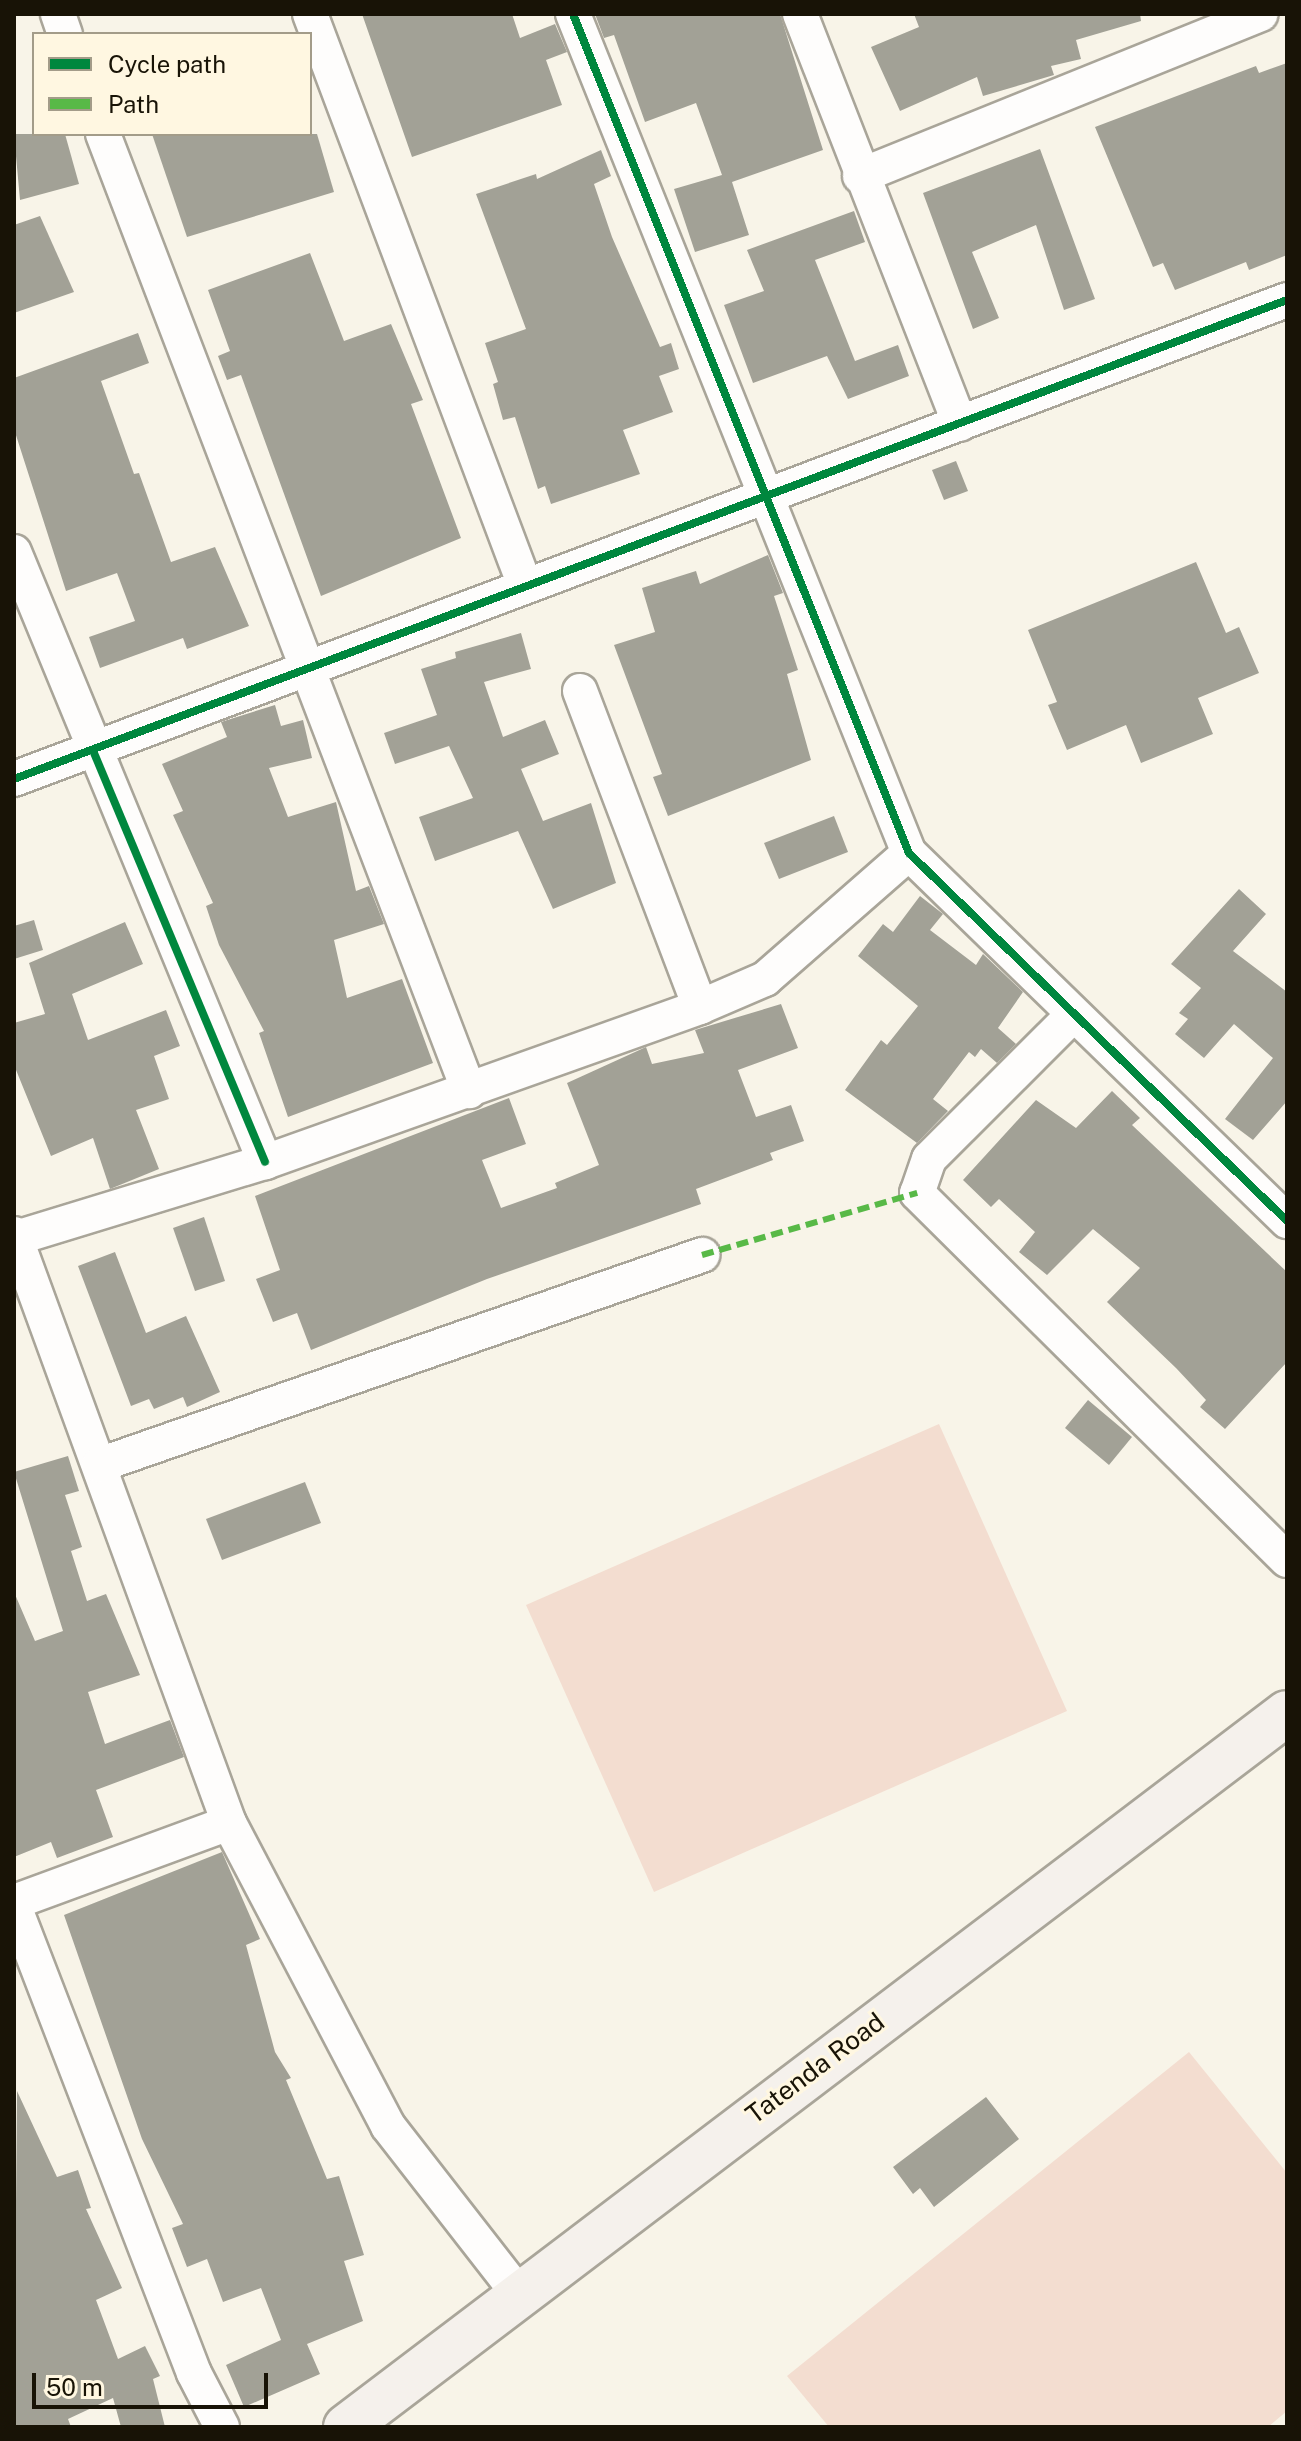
<!DOCTYPE html>
<html>
<head>
<meta charset="utf-8">
<style>
	body { margin:0 }
	#map { position:relative; width:1301px; height:2441px; overflow:hidden; background:#f8f4e8; font-family:"Public Sans",sans-serif }
	div>[style] { position:absolute }
	.green>* { inset:0; background:#f3ddd0 }
	.building>* { inset:0; background:#a2a196 }
	.roads { filter:drop-shadow(2px 0 #a9a599) drop-shadow(-2px 0 #a9a599) drop-shadow(0 2px #a9a599) drop-shadow(0 -2px #a9a599) }
	.street>* { height:34px; margin:-17px; padding:0 17px; transform-origin:17px; border-radius:17px; background:#fefdfc }
	.secondary>* { height:44px; margin:-22px; padding:0 22px; transform-origin:22px; border-radius:22px; background:#f5f1ec }
	.quiet>* { height:6px; margin-top:-3px; transform-origin:0; background:repeating-linear-gradient(90deg,#58b947 0 12px,transparent 0 18px) }
	.cycleway>* { height:8px; margin:-4px; padding:0 4px; transform-origin:4px; border-radius:4px; background:#00873e }
	span { translate:-50% -50%; white-space:nowrap; text-align:center; line-height:1.15; -webkit-text-stroke:6px #fff7e1; paint-order:stroke }
	.street-label { font-size:26px; color:#181306 }
	.frame { position:absolute; inset:0; border:16px solid #181306; pointer-events:none }
	.legend { position:absolute; left:32px; top:32px; width:280px; height:104px; box-sizing:border-box; background:#fff7e1; border:2px solid #a39c89; margin:0; padding:10px 14px; list-style:none; font-size:24px; color:#181306 }
	.legend li { display:flex; align-items:center; gap:16px; height:40px }
	.legend b { width:40px; border:2px solid #a39c89 }
	.scale { position:absolute; left:32px; top:2373px; width:236px; height:36px; box-sizing:border-box; border:4px solid #181306; border-top:0; padding-left:10px; font-size:24px; line-height:28px; white-space:nowrap; color:#181306; -webkit-text-stroke:6px #fff7e1; paint-order:stroke }
</style>
</head>
<body>
<div id="map">
	<div class="green">
		<i style="clip-path:polygon(939px 1424px,1067px 1711px,654px 1892px,526px 1605px)"></i>
		<i style="clip-path:polygon(1189px 2052px,1287px 2173px,1287px 2411px,1268px 2427px,829px 2427px,787px 2376px)"></i>
	</div>
	<div class="building">
		<i style="clip-path:polygon(362px 14px,512px 14px,520px 38px,555px 24px,567px 52px,546px 60px,562px 105px,412px 157px)"></i>
		<i style="clip-path:polygon(595px 14px,780px 14px,823px 150px,732px 182px,749px 235px,695px 252px,674px 189px,722px 175px,696px 103px,645px 122px,614px 35px,604px 38px)"></i>
		<i style="clip-path:polygon(914px 14px,1140px 14px,1141px 21px,1076px 40px,1081px 59px,1051px 66px,1054px 75px,983px 96px,977px 77px,900px 111px,871px 47px,919px 27px)"></i>
		<i style="clip-path:polygon(1287px 63px,1287px 255px,1249px 270px,1246px 262px,1175px 290px,1163px 263px,1153px 267px,1095px 127px,1256px 66px,1259px 73px)"></i>
		<i style="clip-path:polygon(14px 134px,65px 134px,79px 184px,20px 200px)"></i>
		<i style="clip-path:polygon(152px 134px,317px 134px,334px 192px,187px 237px)"></i>
		<i style="clip-path:polygon(1040px 149px,1095px 299px,1064px 310px,1036px 225px,972px 252px,999px 318px,973px 329px,923px 193px)"></i>
		<i style="clip-path:polygon(601px 150px,611px 176px,594px 184px,612px 237px,660px 347px,671px 343px,679px 369px,659px 376px,673px 412px,623px 430px,640px 474px,551px 504px,545px 486px,538px 489px,515px 417px,503px 420px,493px 384px,498px 382px,485px 343px,526px 329px,476px 194px,536px 174px,537px 179px)"></i>
		<i style="clip-path:polygon(854px 211px,865px 242px,815px 260px,855px 361px,898px 345px,909px 376px,848px 399px,827px 356px,753px 383px,724px 305px,764px 291px,747px 250px)"></i>
		<i style="clip-path:polygon(40px 216px,74px 292px,14px 313px,14px 225px)"></i>
		<i style="clip-path:polygon(310px 253px,344px 341px,391px 324px,423px 400px,411px 404px,461px 538px,321px 596px,241px 375px,227px 380px,218px 356px,230px 351px,208px 290px)"></i>
		<i style="clip-path:polygon(138px 333px,149px 363px,101px 381px,134px 474px,139px 473px,171px 562px,215px 547px,249px 626px,187px 649px,183px 638px,100px 668px,89px 637px,135px 621px,117px 573px,66px 591px,14px 429px,14px 378px)"></i>
		<i style="clip-path:polygon(956px 461px,968px 491px,944px 500px,932px 470px)"></i>
		<i style="clip-path:polygon(768px 555px,783px 593px,774px 596px,798px 670px,787px 674px,811px 760px,668px 816px,653px 777px,662px 774px,614px 645px,655px 632px,642px 588px,696px 571px,700px 584px)"></i>
		<i style="clip-path:polygon(1196px 562px,1226px 633px,1239px 627px,1259px 673px,1198px 698px,1213px 734px,1141px 763px,1126px 725px,1067px 750px,1048px 705px,1057px 702px,1028px 630px)"></i>
		<i style="clip-path:polygon(521px 633px,531px 669px,484px 682px,503px 737px,545px 720px,559px 754px,521px 769px,543px 821px,591px 803px,616px 883px,553px 909px,518px 831px,435px 861px,419px 817px,473px 798px,449px 746px,395px 764px,384px 733px,437px 715px,421px 669px,456px 658px,455px 652px)"></i>
		<i style="clip-path:polygon(275px 705px,281px 726px,303px 720px,312px 758px,269px 768px,288px 817px,336px 802px,356px 891px,369px 886px,384px 924px,334px 940px,347px 998px,402px 979px,433px 1063px,288px 1117px,259px 1033px,264px 1031px,219px 945px,206px 906px,213px 903px,173px 815px,183px 811px,162px 764px,227px 737px,221px 722px)"></i>
		<i style="clip-path:polygon(834px 816px,848px 852px,779px 879px,764px 843px)"></i>
		<i style="clip-path:polygon(1239px 889px,1266px 914px,1233px 951px,1287px 992px,1287px 1101px,1253px 1140px,1225px 1119px,1273px 1058px,1234px 1024px,1204px 1058px,1175px 1034px,1188px 1019px,1179px 1013px,1201px 988px,1171px 964px)"></i>
		<i style="clip-path:polygon(920px 896px,943px 914px,930px 930px,976px 965px,983px 954px,1023px 992px,998px 1028px,1016px 1044px,997px 1063px,981px 1049px,975px 1057px,969px 1052px,933px 1099px,948px 1111px,917px 1143px,845px 1090px,881px 1040px,887px 1045px,918px 1006px,858px 956px,883px 924px,893px 932px)"></i>
		<i style="clip-path:polygon(34px 920px,43px 950px,14px 959px,14px 926px)"></i>
		<i style="clip-path:polygon(125px 922px,143px 964px,72px 994px,88px 1040px,166px 1010px,180px 1046px,154px 1056px,169px 1099px,136px 1110px,159px 1169px,110px 1189px,93px 1138px,51px 1156px,14px 1065px,14px 1023px,45px 1014px,29px 963px)"></i>
		<i style="clip-path:polygon(781px 1004px,798px 1048px,738px 1070px,756px 1117px,791px 1105px,804px 1141px,770px 1153px,773px 1160px,696px 1189px,701px 1204px,487px 1279px,311px 1350px,297px 1313px,273px 1322px,256px 1279px,280px 1270px,255px 1196px,509px 1098px,526px 1144px,482px 1160px,501px 1208px,557px 1188px,555px 1183px,599px 1165px,567px 1083px,646px 1047px,652px 1064px,704px 1053px,695px 1030px)"></i>
		<i style="clip-path:polygon(1112px 1091px,1140px 1118px,1132px 1125px,1287px 1272px,1287px 1362px,1225px 1429px,1200px 1407px,1206px 1400px,1176px 1368px,1107px 1302px,1140px 1268px,1093px 1229px,1047px 1275px,1019px 1252px,1035px 1232px,999px 1199px,991px 1207px,963px 1180px,1036px 1100px,1076px 1128px)"></i>
		<i style="clip-path:polygon(204px 1217px,225px 1281px,195px 1291px,173px 1228px)"></i>
		<i style="clip-path:polygon(115px 1252px,146px 1333px,186px 1316px,220px 1392px,187px 1407px,183px 1397px,154px 1409px,149px 1399px,131px 1406px,78px 1266px)"></i>
		<i style="clip-path:polygon(1088px 1400px,1132px 1437px,1109px 1465px,1065px 1428px)"></i>
		<i style="clip-path:polygon(68px 1456px,79px 1491px,65px 1495px,82px 1547px,71px 1551px,87px 1601px,106px 1594px,140px 1675px,88px 1692px,105px 1744px,170px 1720px,184px 1757px,96px 1790px,113px 1837px,57px 1858px,51px 1842px,14px 1857px,14px 1592px,35px 1641px,63px 1631px,14px 1472px)"></i>
		<i style="clip-path:polygon(305px 1482px,321px 1523px,222px 1560px,206px 1519px)"></i>
		<i style="clip-path:polygon(222px 1852px,260px 1939px,246px 1945px,275px 2052px,291px 2078px,286px 2080px,327px 2179px,339px 2176px,364px 2255px,344px 2261px,363px 2321px,307px 2344px,320px 2374px,244px 2407px,226px 2365px,281px 2340px,261px 2288px,223px 2302px,207px 2259px,187px 2267px,172px 2228px,183px 2224px,142px 2139px,64px 1915px)"></i>
		<i style="clip-path:polygon(17px 2091px,57px 2177px,78px 2170px,91px 2208px,86px 2209px,122px 2288px,96px 2300px,118px 2359px,145px 2346px,160px 2376px,153px 2379px,165px 2427px,121px 2427px,113px 2398px,68px 2419px,71px 2427px,14px 2427px)"></i>
		<i style="clip-path:polygon(986px 2097px,1019px 2139px,934px 2207px,920px 2188px,913px 2194px,893px 2167px)"></i>
	</div>
	<div class="roads">
		<div class="street">
			<i style="left:58px;top:14px;width:21px;rotate:71deg"></i>
			<i style="left:310px;top:14px;width:608px;rotate:69.39deg"></i>
			<i style="left:573px;top:14px;width:904px;rotate:68.18deg"></i>
			<i style="left:909px;top:853px;width:528px;rotate:44.23deg"></i>
			<i style="left:800px;top:14px;width:440px;rotate:68.7deg"></i>
			<i style="left:103px;top:134px;width:1025px;rotate:69.07deg"></i>
			<i style="left:860px;top:176px;width:432px;rotate:-22deg"></i>
			<i style="left:14px;top:552px;width:660px;rotate:67.63deg"></i>
			<i style="left:580px;top:691px;width:338px;rotate:69.2deg"></i>
			<i style="left:14px;top:779px;width:1360px;rotate:-20.62deg"></i>
			<i style="left:1072px;top:1016px;width:202px;rotate:135deg"></i>
			<i style="left:929px;top:1159px;width:36px;rotate:109deg"></i>
			<i style="left:917px;top:1193px;width:521px;rotate:44.77deg"></i>
			<i style="left:14px;top:1234px;width:627px;rotate:69.95deg"></i>
			<i style="left:229px;top:1823px;width:342px;rotate:62.3deg"></i>
			<i style="left:388px;top:2126px;width:212px;rotate:52.1deg"></i>
			<i style="left:16px;top:1238px;width:260px;rotate:-17deg"></i>
			<i style="left:265px;top:1162px;width:462px;rotate:-19.6deg"></i>
			<i style="left:700px;top:1007px;width:71px;rotate:-23.3deg"></i>
			<i style="left:765px;top:979px;width:191px;rotate:-41.2deg"></i>
			<i style="left:99px;top:1465px;width:639px;rotate:-19.2deg"></i>
			<i style="left:14px;top:1902px;width:229px;rotate:-20.2deg"></i>
			<i style="left:14px;top:1906px;width:500px;rotate:68.92deg"></i>
			<i style="left:194px;top:2373px;width:61px;rotate:62.6deg"></i>
		</div>
		<div class="secondary">
			<i style="left:346px;top:2427px;width:1181px;rotate:-37.19deg"></i>
		</div>
	</div>
	<div class="quiet">
		<i style="left:702px;top:1255px;width:224px;rotate:-16.1deg"></i>
	</div>
	<div class="cycleway">
		<i style="left:573px;top:14px;width:904px;rotate:68.18deg"></i>
		<i style="left:909px;top:853px;width:528px;rotate:44.23deg"></i>
		<i style="left:94px;top:753px;width:443px;rotate:67.3deg"></i>
		<i style="left:14px;top:779px;width:1360px;rotate:-20.62deg"></i>
	</div>
	<div class="street-label">
		<span style="left:815px;top:2068px;rotate:-37deg">Tatenda Road</span>
	</div>
	<div class="frame"></div>
	<ul class="legend">
	<li><b style="height:10px;background:#00873e"></b>Cycle path</li>
	<li><b style="height:10px;background:#58b947"></b>Path</li>
	</ul>
	<div class="scale">50 m</div>
</div>
</body>
</html>
